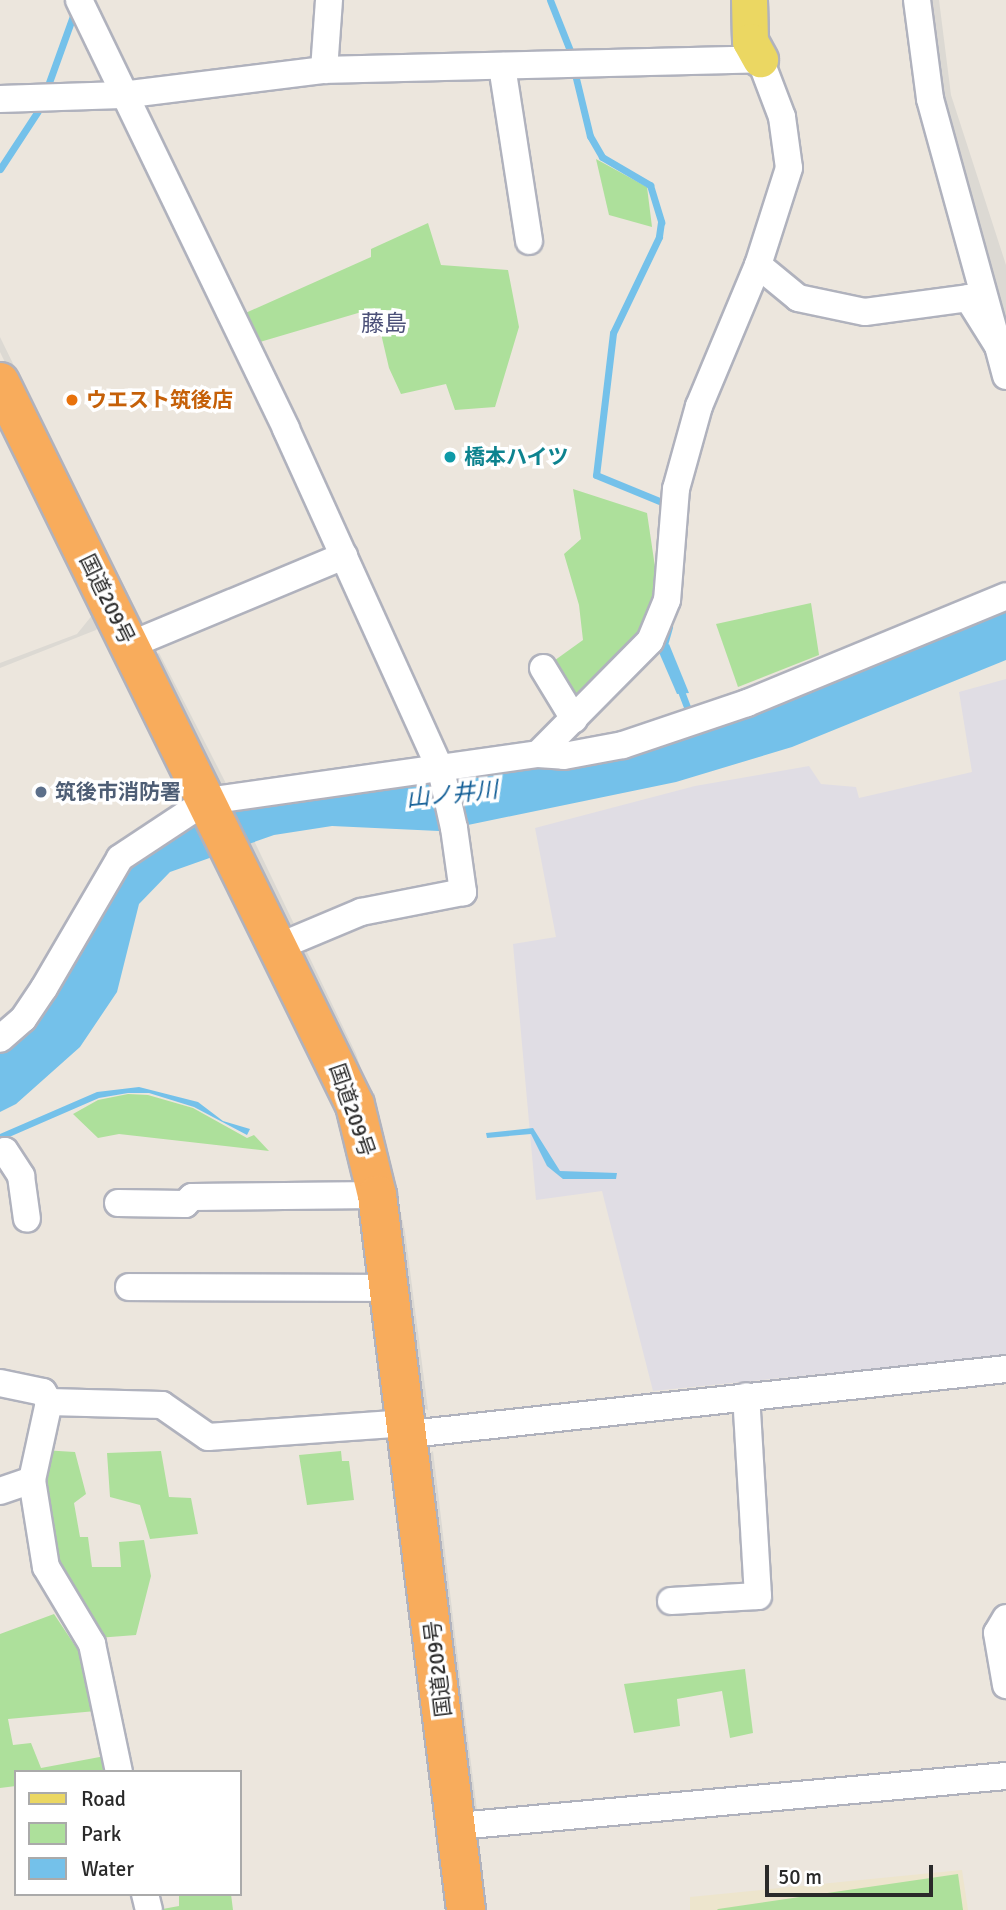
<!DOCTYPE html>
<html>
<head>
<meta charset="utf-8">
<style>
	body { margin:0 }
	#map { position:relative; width:1006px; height:1910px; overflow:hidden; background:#ece6dd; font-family:Signika,"Noto Sans JP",sans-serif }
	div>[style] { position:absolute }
	.industrial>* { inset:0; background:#e0dde4 }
	.education>* { inset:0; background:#ede5cd }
	.green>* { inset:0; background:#ade09b }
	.plaza>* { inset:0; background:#dcd9d3 }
	.water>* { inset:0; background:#74c1ea }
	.stream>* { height:7px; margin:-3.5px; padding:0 3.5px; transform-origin:3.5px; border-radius:3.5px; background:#74c1ea }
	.roads { filter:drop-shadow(2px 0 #b0b2bd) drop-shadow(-2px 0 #b0b2bd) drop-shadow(0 2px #b0b2bd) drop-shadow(0 -2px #b0b2bd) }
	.minor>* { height:26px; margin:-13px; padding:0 13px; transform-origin:13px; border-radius:13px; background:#fff }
	.major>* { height:35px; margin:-17.5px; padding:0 17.5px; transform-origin:17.5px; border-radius:17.5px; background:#ebd762 }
	.highway>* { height:38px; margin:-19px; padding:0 19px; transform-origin:19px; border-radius:19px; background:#f8ac5c }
	.dots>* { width:19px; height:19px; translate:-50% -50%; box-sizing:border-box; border:4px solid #fff; border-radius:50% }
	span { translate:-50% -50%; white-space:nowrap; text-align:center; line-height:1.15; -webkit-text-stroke:7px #fff; paint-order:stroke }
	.food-label { font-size:21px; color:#c56008; font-weight:700 }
	.left { translate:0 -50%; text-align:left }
	.culture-label { font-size:21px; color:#0d838f; font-weight:700 }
	.street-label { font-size:21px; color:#2a2a2a }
	.service-label { font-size:21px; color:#4e5e75; font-weight:700 }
	.neighbourhood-label { font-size:23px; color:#4c5179 }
	.water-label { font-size:23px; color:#125e96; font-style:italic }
	.legend { position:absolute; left:14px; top:1770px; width:228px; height:126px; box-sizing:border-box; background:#fff; border:2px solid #aaa; margin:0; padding:9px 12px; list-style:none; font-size:21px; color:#2a2a2a }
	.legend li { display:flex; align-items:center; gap:14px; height:35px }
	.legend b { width:35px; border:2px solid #aaa }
	.scale { position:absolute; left:765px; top:1865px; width:168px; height:32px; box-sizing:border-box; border:4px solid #2a2a2a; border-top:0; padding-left:9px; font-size:21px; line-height:24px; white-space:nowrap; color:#2a2a2a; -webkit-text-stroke:5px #fff; paint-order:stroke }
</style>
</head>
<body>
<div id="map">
	<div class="industrial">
		<i style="clip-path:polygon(1006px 679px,1006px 1355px,653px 1391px,602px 1191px,536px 1200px,513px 944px,556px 937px,535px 828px,695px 786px,809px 766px,821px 784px,856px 787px,859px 798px,972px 772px,959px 692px)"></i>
	</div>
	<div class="education">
		<i style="clip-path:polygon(962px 1870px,968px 1910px,690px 1910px,690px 1897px)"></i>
	</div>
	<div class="green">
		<i style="clip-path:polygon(596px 159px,647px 187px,652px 227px,609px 215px)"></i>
		<i style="clip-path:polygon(428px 223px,441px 265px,508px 270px,519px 327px,495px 407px,455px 410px,446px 384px,401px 394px,389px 368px,375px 308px,253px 344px,241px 315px,371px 257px,371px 249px)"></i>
		<i style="clip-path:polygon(573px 489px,647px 513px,658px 587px,638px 639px,578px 704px,551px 663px,583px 640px,579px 605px,564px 554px,581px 539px)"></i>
		<i style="clip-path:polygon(811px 603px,819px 655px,738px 687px,716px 624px)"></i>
		<i style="clip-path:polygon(128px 1094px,148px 1095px,193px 1108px,247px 1138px,254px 1135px,269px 1151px,119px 1134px,98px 1138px,73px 1114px,98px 1100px)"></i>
		<i style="clip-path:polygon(42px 1450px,75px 1452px,86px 1494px,74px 1503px,80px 1537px,88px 1537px,92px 1567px,121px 1567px,119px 1542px,144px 1540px,151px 1576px,136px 1635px,97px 1638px,51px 1569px)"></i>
		<i style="clip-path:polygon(161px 1451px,169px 1497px,191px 1498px,198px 1534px,150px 1539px,140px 1505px,110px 1497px,107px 1453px)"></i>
		<i style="clip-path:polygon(341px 1451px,342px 1461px,349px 1461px,354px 1500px,307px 1505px,299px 1455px)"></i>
		<i style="clip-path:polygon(54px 1614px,80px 1653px,96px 1711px,8px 1719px,13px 1745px,31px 1743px,41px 1768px,105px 1756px,109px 1772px,16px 1772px,16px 1786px,0 1788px,0 1634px)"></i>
		<i style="clip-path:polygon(745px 1669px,753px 1733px,730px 1738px,722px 1691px,677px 1699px,680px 1726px,634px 1733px,624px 1684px)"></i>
		<i style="clip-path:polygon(958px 1874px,963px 1910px,717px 1910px,718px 1909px)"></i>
		<i style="clip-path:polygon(179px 1894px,231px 1894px,233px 1910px,157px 1910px,179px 1906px)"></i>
	</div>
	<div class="plaza">
		<i style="clip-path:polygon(926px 0,939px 0,951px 95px,1006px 265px,1006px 341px,988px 252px,940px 97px)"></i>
		<i style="clip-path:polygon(0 337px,63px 466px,143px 623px,137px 624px,14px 381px,0 352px)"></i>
		<i style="clip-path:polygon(94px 613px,100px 625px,96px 630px,0 668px,0 663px,77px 634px)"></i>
		<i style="clip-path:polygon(159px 653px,235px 801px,294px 924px,285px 924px,154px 656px)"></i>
		<i style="clip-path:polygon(306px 950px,356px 1054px,385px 1141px,405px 1232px,428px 1410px,420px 1407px,303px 962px)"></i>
		<i style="clip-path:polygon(433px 1451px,462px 1693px,478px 1818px,471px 1815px,425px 1457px)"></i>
	</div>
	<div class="water">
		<i style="clip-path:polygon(1006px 606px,1006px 660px,792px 747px,676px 782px,439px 831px,332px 826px,274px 835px,170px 872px,139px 904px,117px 992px,80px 1047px,16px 1104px,0 1112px,0 1052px,59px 990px,119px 874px,157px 841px,235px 803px,541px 766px)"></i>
		<i style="clip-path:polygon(669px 644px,689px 693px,677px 694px,658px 650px)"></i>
		<i style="clip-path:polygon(139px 1087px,198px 1102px,223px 1121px,250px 1129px,247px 1135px,194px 1107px,149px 1093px,128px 1093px,99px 1098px,0 1141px,0 1134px,97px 1092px)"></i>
		<i style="clip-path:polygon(533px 1128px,560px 1171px,617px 1173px,616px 1179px,563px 1179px,547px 1166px,531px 1134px,487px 1138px,486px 1133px)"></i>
	</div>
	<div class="stream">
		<i style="left:550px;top:0;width:62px;rotate:68.4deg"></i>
		<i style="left:574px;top:70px;width:68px;rotate:76.4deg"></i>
		<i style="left:590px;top:136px;width:24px;rotate:60deg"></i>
		<i style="left:602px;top:157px;width:56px;rotate:30.3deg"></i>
		<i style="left:650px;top:185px;width:39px;rotate:73deg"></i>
		<i style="left:661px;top:222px;width:15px;rotate:98deg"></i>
		<i style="left:659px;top:237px;width:106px;rotate:115.6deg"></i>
		<i style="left:613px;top:333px;width:143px;rotate:96.8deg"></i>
		<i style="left:596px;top:475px;width:79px;rotate:22.3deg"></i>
		<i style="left:47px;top:88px;width:80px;rotate:-70.2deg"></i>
		<i style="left:0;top:169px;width:69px;rotate:-56.8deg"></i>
		<i style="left:666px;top:656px;width:9px;rotate:-111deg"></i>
		<i style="left:663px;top:648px;width:22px;rotate:-74deg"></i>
		<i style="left:679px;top:686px;width:34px;rotate:69deg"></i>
	</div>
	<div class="roads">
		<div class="minor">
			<i style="left:79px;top:0;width:476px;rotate:64.2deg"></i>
			<i style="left:286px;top:429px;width:375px;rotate:65.6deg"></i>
			<i style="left:441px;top:770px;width:59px;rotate:77.4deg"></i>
			<i style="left:454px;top:828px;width:65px;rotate:82deg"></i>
			<i style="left:463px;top:892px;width:104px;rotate:168.9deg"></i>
			<i style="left:361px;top:912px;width:88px;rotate:157.2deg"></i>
			<i style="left:917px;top:0;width:100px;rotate:82.5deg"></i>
			<i style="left:930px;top:99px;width:256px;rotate:74.6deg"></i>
			<i style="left:502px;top:66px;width:177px;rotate:81.2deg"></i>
			<i style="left:324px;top:70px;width:70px;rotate:-85.9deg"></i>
			<i style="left:0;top:99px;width:122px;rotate:-1.9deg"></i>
			<i style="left:122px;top:95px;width:204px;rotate:-7.1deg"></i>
			<i style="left:324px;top:70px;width:436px;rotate:-1.4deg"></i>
			<i style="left:760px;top:59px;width:62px;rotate:69.2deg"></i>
			<i style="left:782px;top:117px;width:51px;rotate:82.2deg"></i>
			<i style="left:789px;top:168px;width:102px;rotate:107.7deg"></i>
			<i style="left:758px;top:265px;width:153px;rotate:112.7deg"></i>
			<i style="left:699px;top:406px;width:86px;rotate:105.5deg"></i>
			<i style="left:676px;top:489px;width:111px;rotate:94.6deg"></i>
			<i style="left:667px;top:600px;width:44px;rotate:112.5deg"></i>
			<i style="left:650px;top:641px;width:159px;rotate:134.7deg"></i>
			<i style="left:538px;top:754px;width:335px;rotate:171.9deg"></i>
			<i style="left:206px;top:801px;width:103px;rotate:146.5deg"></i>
			<i style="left:120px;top:858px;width:151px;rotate:120.3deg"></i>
			<i style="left:44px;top:988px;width:37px;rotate:124deg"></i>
			<i style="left:23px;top:1019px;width:30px;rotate:139deg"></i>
			<i style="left:758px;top:265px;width:52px;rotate:39.5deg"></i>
			<i style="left:798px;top:298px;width:68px;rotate:11.8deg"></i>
			<i style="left:865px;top:312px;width:104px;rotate:-7.7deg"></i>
			<i style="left:968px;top:298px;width:57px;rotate:58deg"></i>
			<i style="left:998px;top:346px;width:31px;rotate:75deg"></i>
			<i style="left:130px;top:645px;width:232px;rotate:-22.6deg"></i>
			<i style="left:543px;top:668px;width:60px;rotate:58.7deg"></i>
			<i style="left:538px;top:754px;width:26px;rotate:4deg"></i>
			<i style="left:564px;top:756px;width:60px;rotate:-10.6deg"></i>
			<i style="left:623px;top:745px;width:131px;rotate:-18.7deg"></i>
			<i style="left:747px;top:703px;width:280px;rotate:-22.4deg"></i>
			<i style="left:0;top:1153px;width:5px;rotate:-22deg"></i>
			<i style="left:5px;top:1151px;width:30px;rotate:57deg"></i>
			<i style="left:21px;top:1176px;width:43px;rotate:82.1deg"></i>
			<i style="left:118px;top:1203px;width:67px;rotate:0.9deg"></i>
			<i style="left:185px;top:1204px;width:10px;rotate:-45deg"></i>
			<i style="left:192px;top:1197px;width:185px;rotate:-0.6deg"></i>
			<i style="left:129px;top:1287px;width:261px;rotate:0.2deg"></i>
			<i style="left:0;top:1383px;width:44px;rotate:11.8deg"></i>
			<i style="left:43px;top:1392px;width:12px;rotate:59deg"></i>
			<i style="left:410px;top:1434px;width:600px;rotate:-6.22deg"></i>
			<i style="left:32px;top:1480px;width:88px;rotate:80.9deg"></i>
			<i style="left:46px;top:1567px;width:90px;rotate:59.1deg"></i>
			<i style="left:92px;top:1644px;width:131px;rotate:78.1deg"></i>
			<i style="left:0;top:1491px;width:34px;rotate:-19deg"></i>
			<i style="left:32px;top:1480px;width:80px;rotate:-77.7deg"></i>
			<i style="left:49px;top:1402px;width:113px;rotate:1.5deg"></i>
			<i style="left:162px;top:1405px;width:56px;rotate:34.8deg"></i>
			<i style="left:208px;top:1437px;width:200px;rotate:-4deg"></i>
			<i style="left:671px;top:1601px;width:87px;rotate:-3.3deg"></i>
			<i style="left:758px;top:1596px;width:200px;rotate:-93.4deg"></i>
			<i style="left:1006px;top:1618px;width:17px;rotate:121deg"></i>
			<i style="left:997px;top:1633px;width:53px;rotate:80.2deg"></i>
			<i style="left:458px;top:1826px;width:550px;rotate:-5.21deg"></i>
			<i style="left:145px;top:1894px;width:16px;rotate:76deg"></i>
		</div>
		<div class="major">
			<i style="left:749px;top:0;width:41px;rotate:88.6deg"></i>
			<i style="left:750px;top:41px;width:21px;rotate:61deg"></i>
		</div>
		<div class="highway">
			<i style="left:0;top:382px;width:805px;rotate:63.85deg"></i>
			<i style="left:355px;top:1105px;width:93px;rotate:76.3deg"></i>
			<i style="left:377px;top:1195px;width:721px;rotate:82.9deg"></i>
		</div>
	</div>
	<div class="dots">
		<i style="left:72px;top:400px;background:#e8710a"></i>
		<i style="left:450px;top:457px;background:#0f9aa8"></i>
		<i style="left:41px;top:792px;background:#5c6f8a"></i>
	</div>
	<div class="food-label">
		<span class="left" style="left:86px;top:400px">ウエスト筑後店</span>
	</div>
	<div class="culture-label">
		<span class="left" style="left:464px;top:457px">橋本ハイツ</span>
	</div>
	<div class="street-label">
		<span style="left:107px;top:599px;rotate:64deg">国道209号</span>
		<span style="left:352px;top:1110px;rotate:71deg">国道209号</span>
		<span style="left:438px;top:1669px;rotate:-97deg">国道209号</span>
	</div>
	<div class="service-label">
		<span class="left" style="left:55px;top:792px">筑後市消防署</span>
	</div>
	<div class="neighbourhood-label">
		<span style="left:384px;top:324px">藤島</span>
	</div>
	<div class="water-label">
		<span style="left:452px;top:795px;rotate:-6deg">山ノ井川</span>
	</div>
	<ul class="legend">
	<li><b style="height:9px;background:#ebd762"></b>Road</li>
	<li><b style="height:19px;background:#ade09b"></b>Park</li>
	<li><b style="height:19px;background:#74c1ea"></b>Water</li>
	</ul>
	<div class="scale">50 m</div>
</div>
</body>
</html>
